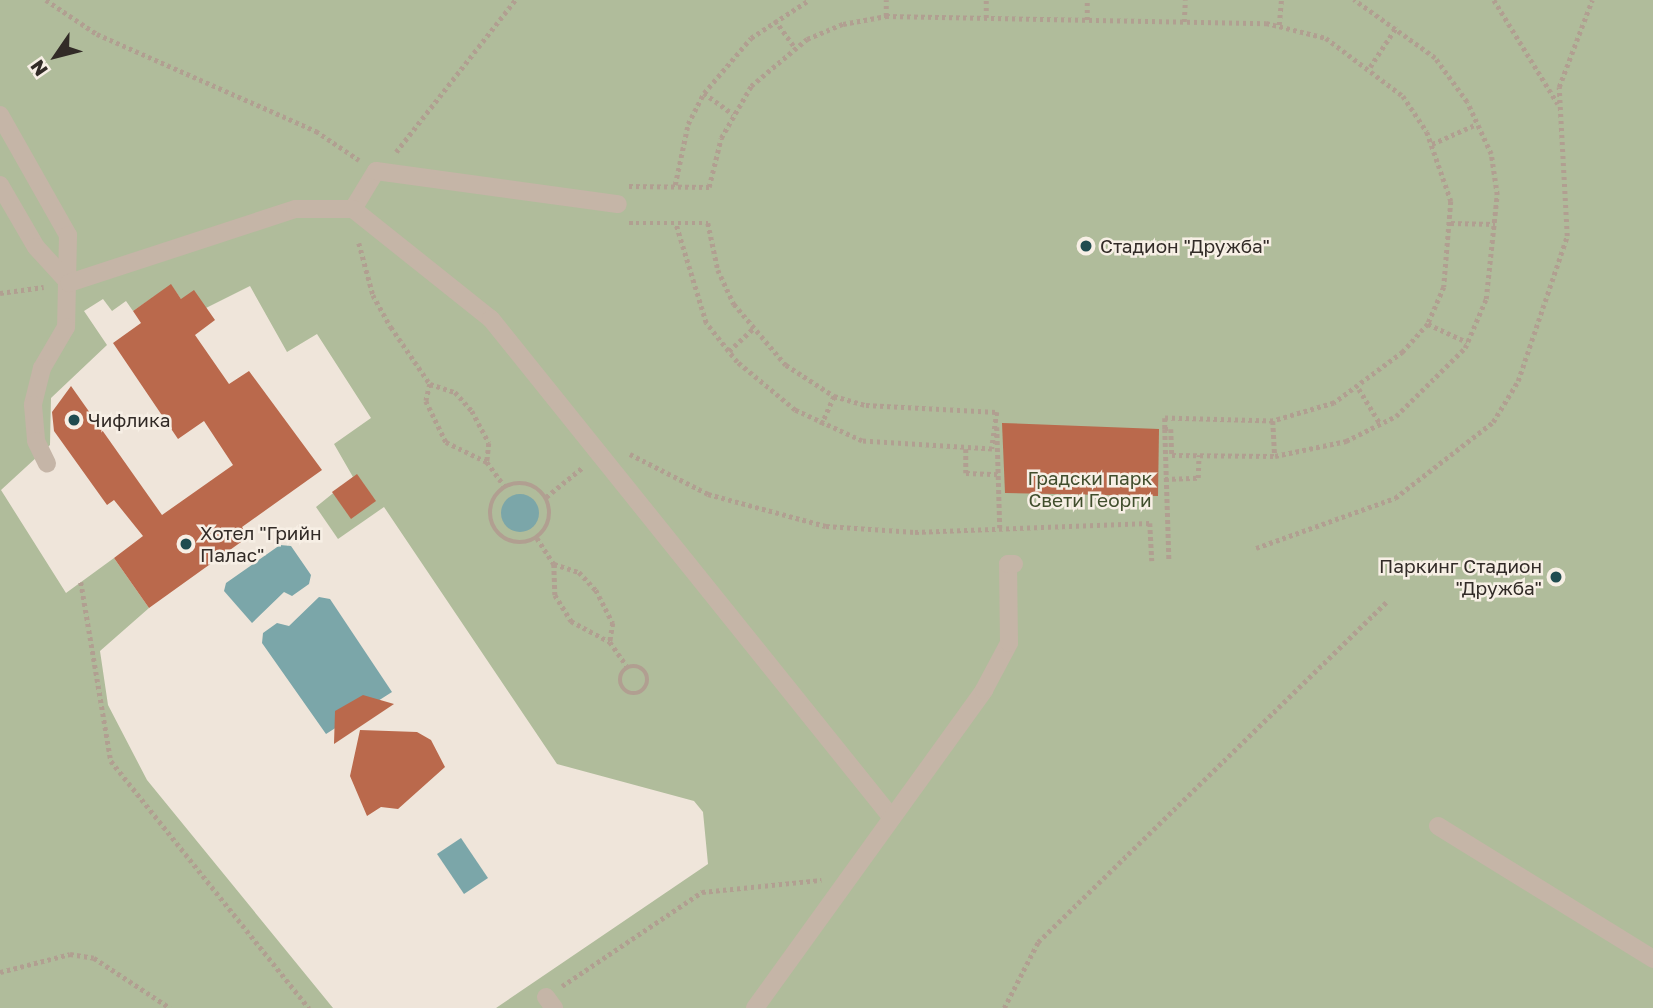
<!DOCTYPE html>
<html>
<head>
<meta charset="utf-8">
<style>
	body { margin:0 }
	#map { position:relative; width:1653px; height:1008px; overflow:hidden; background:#efe5da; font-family:"Golos Text",sans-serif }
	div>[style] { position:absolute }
	.green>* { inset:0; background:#b0bc9b }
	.water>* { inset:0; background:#7ba6a9 }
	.round { border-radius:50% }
	.building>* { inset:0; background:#ba694c }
	.path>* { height:4.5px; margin-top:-2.25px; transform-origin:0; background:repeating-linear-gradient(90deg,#b19f91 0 3.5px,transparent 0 7px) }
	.path>.ring { margin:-2.25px; padding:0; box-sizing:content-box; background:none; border:4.5px solid #b19f91; border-radius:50% }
	.minor>* { height:18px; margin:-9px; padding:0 9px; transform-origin:9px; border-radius:9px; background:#c5b5a7 }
	.dots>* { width:19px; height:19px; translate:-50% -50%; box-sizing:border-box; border:4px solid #f7efe5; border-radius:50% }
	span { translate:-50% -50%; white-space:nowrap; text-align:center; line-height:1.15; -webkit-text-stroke:5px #f7efe5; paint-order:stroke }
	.poi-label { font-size:19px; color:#322b27 }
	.left { translate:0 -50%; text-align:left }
	.right { translate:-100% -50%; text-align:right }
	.park-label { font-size:19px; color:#414e2d }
	.north { position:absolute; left:21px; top:21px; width:70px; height:70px; -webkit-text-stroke:5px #f7efe5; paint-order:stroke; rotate:235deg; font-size:19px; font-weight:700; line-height:28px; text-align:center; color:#322b27 }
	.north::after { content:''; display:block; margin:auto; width:24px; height:32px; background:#322b27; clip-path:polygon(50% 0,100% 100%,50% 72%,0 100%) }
</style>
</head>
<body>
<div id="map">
	<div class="green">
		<i style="clip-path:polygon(0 0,1653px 0,1653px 1008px,496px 1008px,708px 864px,703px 812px,694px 801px,557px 764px,384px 507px,338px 539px,316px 507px,353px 477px,334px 444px,371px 418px,317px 334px,287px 352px,250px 286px,206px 308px,181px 299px,171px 285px,133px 311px,126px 301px,112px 311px,103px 299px,84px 311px,107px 345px,51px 398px,50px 445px,1px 490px,66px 593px,114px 558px,149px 608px,100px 651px,108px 705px,147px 780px,333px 1008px,0 1008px)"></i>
	</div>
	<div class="water">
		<i class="round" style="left:501px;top:494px;width:38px;height:38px"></i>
		<i style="clip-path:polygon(280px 545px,291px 546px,311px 575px,309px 584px,292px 596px,284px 592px,252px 623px,224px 591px,226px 583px)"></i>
		<i style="clip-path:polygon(319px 597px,330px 599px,392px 692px,326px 734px,262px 643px,263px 633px,277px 623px,289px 626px)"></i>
		<i style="clip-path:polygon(461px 838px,488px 878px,464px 894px,437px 854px)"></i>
	</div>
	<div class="building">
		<i style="clip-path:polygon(171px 284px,181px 299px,194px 290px,215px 320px,195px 335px,229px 384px,249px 371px,322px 470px,242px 527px,248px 537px,149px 608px,114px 558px,143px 536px,114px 500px,107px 505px,54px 431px,52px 412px,71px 386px,162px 515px,233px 465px,204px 421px,178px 439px,113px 343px,141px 323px,133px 311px)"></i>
		<i style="clip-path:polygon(1002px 423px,1159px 429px,1158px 496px,1005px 493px)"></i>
		<i style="clip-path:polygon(357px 474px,376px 501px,351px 519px,332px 492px)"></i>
		<i style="clip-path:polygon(363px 695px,394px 704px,334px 744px,335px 711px)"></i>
		<i style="clip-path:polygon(360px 730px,417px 732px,431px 740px,445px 767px,398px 809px,381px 807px,367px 816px,350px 776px)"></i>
	</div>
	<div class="path">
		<i style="left:46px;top:0;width:61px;rotate:33.7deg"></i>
		<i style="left:97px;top:34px;width:240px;rotate:23.9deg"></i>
		<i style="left:316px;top:131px;width:52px;rotate:34deg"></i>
		<i style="left:1494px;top:0;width:122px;rotate:58.4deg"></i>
		<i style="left:886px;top:16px;width:16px;rotate:-90deg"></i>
		<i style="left:986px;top:18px;width:18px;rotate:-90deg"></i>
		<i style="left:775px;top:20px;width:34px;rotate:54deg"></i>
		<i style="left:1087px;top:20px;width:20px;rotate:-90deg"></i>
		<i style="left:1184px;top:22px;width:22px;rotate:-87deg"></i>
		<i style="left:1279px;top:25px;width:25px;rotate:-85deg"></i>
		<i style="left:1370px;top:67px;width:49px;rotate:-56.6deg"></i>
		<i style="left:704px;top:93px;width:36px;rotate:36deg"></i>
		<i style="left:1432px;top:144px;width:49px;rotate:-24deg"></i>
		<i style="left:396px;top:152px;width:193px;rotate:-51.9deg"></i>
		<i style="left:675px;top:185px;width:62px;rotate:-78deg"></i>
		<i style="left:688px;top:124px;width:35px;rotate:-63deg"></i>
		<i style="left:704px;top:93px;width:72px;rotate:-49.5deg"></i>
		<i style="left:751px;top:38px;width:69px;rotate:-33.2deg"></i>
		<i style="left:629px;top:186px;width:80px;rotate:0.7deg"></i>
		<i style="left:709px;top:187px;width:50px;rotate:-76.2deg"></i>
		<i style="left:721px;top:138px;width:60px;rotate:-60deg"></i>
		<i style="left:751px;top:86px;width:73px;rotate:-40deg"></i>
		<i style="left:807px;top:39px;width:39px;rotate:-23deg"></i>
		<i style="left:843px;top:24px;width:44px;rotate:-10.5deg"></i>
		<i style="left:886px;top:16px;width:380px;rotate:1.1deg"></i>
		<i style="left:1266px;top:23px;width:62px;rotate:14deg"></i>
		<i style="left:1326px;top:38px;width:96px;rotate:37deg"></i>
		<i style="left:1403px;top:96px;width:43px;rotate:56.3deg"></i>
		<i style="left:1427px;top:132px;width:73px;rotate:70.8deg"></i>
		<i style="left:1451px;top:201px;width:86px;rotate:94.7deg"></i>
		<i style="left:1444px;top:287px;width:40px;rotate:113.4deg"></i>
		<i style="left:1428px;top:324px;width:38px;rotate:132deg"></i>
		<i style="left:1403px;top:352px;width:86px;rotate:143.5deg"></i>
		<i style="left:1334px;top:403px;width:64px;rotate:163.6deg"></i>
		<i style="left:1273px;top:421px;width:108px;rotate:-178.4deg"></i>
		<i style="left:1165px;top:418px;width:11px;rotate:90deg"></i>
		<i style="left:1165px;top:429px;width:6px"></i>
		<i style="left:1171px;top:429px;width:26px;rotate:88deg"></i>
		<i style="left:1172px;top:455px;width:103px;rotate:0.6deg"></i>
		<i style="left:1275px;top:456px;width:73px;rotate:-11.9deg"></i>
		<i style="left:1346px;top:441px;width:56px;rotate:-26.6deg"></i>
		<i style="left:1396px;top:416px;width:97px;rotate:-44.6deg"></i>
		<i style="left:1465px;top:348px;width:53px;rotate:-66.8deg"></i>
		<i style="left:1486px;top:299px;width:105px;rotate:-84deg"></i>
		<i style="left:1497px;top:195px;width:41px;rotate:-98.3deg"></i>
		<i style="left:1491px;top:154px;width:57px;rotate:-114.8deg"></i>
		<i style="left:1467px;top:102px;width:54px;rotate:-126deg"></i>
		<i style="left:1435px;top:58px;width:100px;rotate:-144.4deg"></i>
		<i style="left:629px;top:223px;width:79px"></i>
		<i style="left:708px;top:223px;width:48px;rotate:78deg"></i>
		<i style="left:718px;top:270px;width:38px;rotate:65deg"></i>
		<i style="left:734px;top:304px;width:80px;rotate:49.6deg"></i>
		<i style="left:786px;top:365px;width:57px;rotate:32.9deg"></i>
		<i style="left:834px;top:396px;width:33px;rotate:16deg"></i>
		<i style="left:866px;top:405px;width:131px;rotate:3.1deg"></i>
		<i style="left:997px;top:412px;width:37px;rotate:98deg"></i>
		<i style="left:992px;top:449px;width:130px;rotate:-176.5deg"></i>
		<i style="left:862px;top:441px;width:74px;rotate:-155.2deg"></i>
		<i style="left:795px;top:410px;width:75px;rotate:-140.4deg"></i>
		<i style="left:737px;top:362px;width:50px;rotate:-128.5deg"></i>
		<i style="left:706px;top:323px;width:102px;rotate:-107deg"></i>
		<i style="left:1451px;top:223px;width:44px;rotate:1.3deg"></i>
		<i style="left:359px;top:243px;width:54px;rotate:74.9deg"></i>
		<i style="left:373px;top:295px;width:37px;rotate:61deg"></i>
		<i style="left:391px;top:327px;width:69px;rotate:55.6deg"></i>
		<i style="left:430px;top:384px;width:26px;rotate:18deg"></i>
		<i style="left:455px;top:392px;width:25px;rotate:48deg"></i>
		<i style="left:472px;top:411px;width:36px;rotate:62deg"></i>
		<i style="left:489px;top:443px;width:19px;rotate:96deg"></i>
		<i style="left:0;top:293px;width:44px;rotate:-7.8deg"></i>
		<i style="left:1428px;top:324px;width:43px;rotate:24.8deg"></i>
		<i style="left:729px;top:351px;width:33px;rotate:-43deg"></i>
		<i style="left:430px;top:384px;width:17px;rotate:103deg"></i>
		<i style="left:426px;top:401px;width:46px;rotate:64deg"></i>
		<i style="left:446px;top:442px;width:46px;rotate:26deg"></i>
		<i style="left:1359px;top:389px;width:42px;rotate:58.6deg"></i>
		<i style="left:1273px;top:421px;width:35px;rotate:87deg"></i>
		<i style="left:821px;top:425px;width:32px;rotate:-66deg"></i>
		<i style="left:997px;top:427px;width:101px;rotate:88.3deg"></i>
		<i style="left:1165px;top:429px;width:130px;rotate:88.2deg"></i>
		<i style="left:966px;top:449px;width:24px;rotate:90deg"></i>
		<i style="left:966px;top:473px;width:33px;rotate:2deg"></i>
		<i style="left:630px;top:454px;width:88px;rotate:27.1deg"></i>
		<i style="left:708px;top:494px;width:122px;rotate:15.2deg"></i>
		<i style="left:826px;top:526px;width:89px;rotate:3.9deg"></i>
		<i style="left:915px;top:532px;width:235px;rotate:-2.2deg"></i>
		<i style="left:1150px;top:523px;width:38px;rotate:87deg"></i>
		<i style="left:487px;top:462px;width:31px;rotate:54deg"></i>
		<i style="left:1165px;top:479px;width:33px;rotate:-2deg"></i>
		<i style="left:1198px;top:478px;width:23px;rotate:-88deg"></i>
		<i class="ring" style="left:490px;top:483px;width:55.5px;height:55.5px"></i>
		<i style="left:546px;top:497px;width:48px;rotate:-39deg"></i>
		<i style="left:537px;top:538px;width:31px;rotate:57deg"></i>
		<i style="left:554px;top:564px;width:31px;rotate:88deg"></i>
		<i style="left:555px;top:595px;width:31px;rotate:58deg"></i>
		<i style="left:571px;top:621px;width:44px;rotate:28.3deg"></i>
		<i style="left:610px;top:642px;width:29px;rotate:55deg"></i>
		<i style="left:1256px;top:548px;width:148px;rotate:-19.8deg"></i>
		<i style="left:1395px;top:498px;width:124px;rotate:-37.8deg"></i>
		<i style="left:1493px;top:422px;width:48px;rotate:-58.6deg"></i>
		<i style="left:1518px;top:381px;width:153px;rotate:-71.3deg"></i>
		<i style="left:1567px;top:236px;width:149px;rotate:-93.1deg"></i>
		<i style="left:1559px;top:87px;width:93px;rotate:-69.2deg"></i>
		<i style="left:554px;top:564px;width:26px;rotate:18deg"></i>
		<i style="left:579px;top:572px;width:25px;rotate:47deg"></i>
		<i style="left:596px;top:590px;width:37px;rotate:63deg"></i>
		<i style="left:613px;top:623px;width:19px;rotate:99deg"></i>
		<i style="left:81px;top:582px;width:181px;rotate:80.5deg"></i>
		<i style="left:111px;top:761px;width:317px;rotate:51.3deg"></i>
		<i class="ring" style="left:620px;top:666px;width:23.5px;height:23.5px"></i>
		<i style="left:0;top:972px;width:72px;rotate:-14.4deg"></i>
		<i style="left:70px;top:954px;width:24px;rotate:9deg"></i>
		<i style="left:94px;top:958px;width:91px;rotate:33.3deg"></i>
		<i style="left:562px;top:986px;width:169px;rotate:-33.9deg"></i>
		<i style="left:702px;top:892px;width:120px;rotate:-5.8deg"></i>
		<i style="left:1004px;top:1008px;width:74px;rotate:-62.7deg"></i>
		<i style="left:1038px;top:942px;width:489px;rotate:-44.3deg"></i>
	</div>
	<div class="minor">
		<i style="left:0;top:115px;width:138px;rotate:60.5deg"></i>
		<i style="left:68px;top:235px;width:92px;rotate:91.2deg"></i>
		<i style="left:66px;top:327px;width:48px;rotate:120.3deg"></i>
		<i style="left:42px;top:368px;width:38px;rotate:104deg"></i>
		<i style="left:33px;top:405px;width:36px;rotate:85deg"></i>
		<i style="left:36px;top:441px;width:25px;rotate:64deg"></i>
		<i style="left:0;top:185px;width:72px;rotate:59.9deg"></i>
		<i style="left:36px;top:247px;width:49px;rotate:47.5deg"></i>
		<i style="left:353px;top:209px;width:44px;rotate:-58.8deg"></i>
		<i style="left:376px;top:171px;width:244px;rotate:7.8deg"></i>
		<i style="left:69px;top:283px;width:238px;rotate:-18.1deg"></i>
		<i style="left:295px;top:209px;width:58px"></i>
		<i style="left:353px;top:209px;width:176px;rotate:38.6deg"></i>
		<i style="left:491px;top:319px;width:640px;rotate:51.21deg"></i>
		<i style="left:1438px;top:826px;width:253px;rotate:31.7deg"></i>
		<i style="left:546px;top:997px;width:14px;rotate:54deg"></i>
		<i style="left:755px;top:1008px;width:392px;rotate:-54.2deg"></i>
		<i style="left:984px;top:690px;width:53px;rotate:-62deg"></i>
		<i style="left:1009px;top:643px;width:79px;rotate:-90.7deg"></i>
		<i style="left:1008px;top:564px;width:6px"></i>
	</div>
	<div class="dots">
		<i style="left:1086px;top:246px;background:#204c50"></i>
		<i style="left:74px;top:420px;background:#204c50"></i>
		<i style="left:186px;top:544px;background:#204c50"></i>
		<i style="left:1556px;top:577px;background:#204c50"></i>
	</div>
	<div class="poi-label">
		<span class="left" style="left:1100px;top:246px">Стадион "Дружба"</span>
		<span class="left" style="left:88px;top:420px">Чифлика</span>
		<span class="left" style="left:200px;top:544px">Хотел "Грийн<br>Палас"</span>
		<span class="right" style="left:1542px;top:577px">Паркинг Стадион<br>"Дружба"</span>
	</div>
	<div class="park-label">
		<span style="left:1090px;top:489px">Градски парк<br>Свети Георги</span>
	</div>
	<div class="north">N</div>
</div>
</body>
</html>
